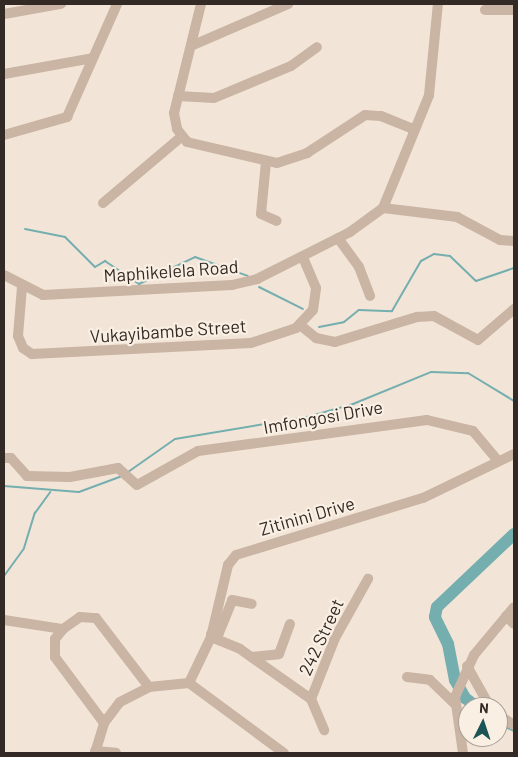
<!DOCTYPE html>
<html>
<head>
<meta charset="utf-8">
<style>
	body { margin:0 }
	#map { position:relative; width:518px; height:757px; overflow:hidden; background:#f2e5d7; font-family:Barlow,sans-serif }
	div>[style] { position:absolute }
	.stream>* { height:2px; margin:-1px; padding:0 1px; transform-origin:1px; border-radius:1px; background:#75aeaf }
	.river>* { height:12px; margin:-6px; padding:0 6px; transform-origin:6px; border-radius:6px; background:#75aeaf }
	.minor>* { height:10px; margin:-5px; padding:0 5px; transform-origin:5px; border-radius:5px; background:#cab4a3 }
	span { translate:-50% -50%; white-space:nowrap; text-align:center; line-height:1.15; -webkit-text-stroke:4.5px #f9efe3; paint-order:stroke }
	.street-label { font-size:18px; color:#342a25 }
	.frame { position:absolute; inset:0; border:5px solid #342a25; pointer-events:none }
	.north { position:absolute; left:458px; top:697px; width:50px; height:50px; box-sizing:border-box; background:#f9efe3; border:1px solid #aaa097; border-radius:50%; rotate:4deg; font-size:14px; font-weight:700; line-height:20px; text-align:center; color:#342a25 }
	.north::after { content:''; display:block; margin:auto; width:18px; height:22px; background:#1a5457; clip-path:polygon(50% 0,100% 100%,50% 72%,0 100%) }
</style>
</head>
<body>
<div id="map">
	<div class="stream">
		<i style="left:25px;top:229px;width:41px;rotate:11.3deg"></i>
		<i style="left:65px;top:237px;width:42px;rotate:45deg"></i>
		<i style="left:95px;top:267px;width:12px;rotate:-31deg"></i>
		<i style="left:105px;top:261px;width:41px;rotate:34.1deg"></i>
		<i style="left:139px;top:284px;width:62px;rotate:-25.7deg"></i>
		<i style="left:195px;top:257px;width:56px;rotate:19.7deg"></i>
		<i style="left:259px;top:287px;width:49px;rotate:26.6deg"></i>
		<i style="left:319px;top:327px;width:25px;rotate:-11deg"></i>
		<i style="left:344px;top:322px;width:19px;rotate:-39deg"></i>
		<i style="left:359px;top:310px;width:33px;rotate:2deg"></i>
		<i style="left:392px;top:311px;width:58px;rotate:-59.9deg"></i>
		<i style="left:421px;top:261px;width:15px;rotate:-28deg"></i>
		<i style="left:434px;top:254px;width:16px;rotate:7deg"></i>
		<i style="left:450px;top:256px;width:36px;rotate:44deg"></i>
		<i style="left:476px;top:281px;width:40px;rotate:-18.9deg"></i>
		<i style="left:128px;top:472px;width:57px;rotate:-35.1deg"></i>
		<i style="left:175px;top:439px;width:134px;rotate:-9.5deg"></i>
		<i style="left:307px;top:417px;width:48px;rotate:-15.8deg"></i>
		<i style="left:353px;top:404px;width:84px;rotate:-22.3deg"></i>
		<i style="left:431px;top:372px;width:37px;rotate:2deg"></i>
		<i style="left:468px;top:373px;width:54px;rotate:31.3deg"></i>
		<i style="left:4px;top:486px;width:75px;rotate:4.6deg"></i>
		<i style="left:79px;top:492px;width:46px;rotate:-20.4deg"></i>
		<i style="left:4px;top:576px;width:34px;rotate:-54deg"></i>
		<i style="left:24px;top:548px;width:37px;rotate:-73deg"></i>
		<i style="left:35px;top:513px;width:26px;rotate:-54deg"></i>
		<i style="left:501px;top:725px;width:14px;rotate:25deg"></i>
	</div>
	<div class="river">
		<i style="left:477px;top:707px;width:15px;rotate:-143deg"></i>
		<i style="left:465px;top:698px;width:21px;rotate:-119deg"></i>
		<i style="left:455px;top:680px;width:37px;rotate:-101deg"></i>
		<i style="left:448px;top:644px;width:30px;rotate:-116deg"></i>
		<i style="left:435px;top:617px;width:10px;rotate:-79deg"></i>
		<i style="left:437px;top:607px;width:106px;rotate:-43.5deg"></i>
		<i style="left:498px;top:722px;width:4px;rotate:45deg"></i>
	</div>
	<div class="minor">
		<i style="left:201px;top:4px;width:112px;rotate:103.9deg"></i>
		<i style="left:174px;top:113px;width:16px;rotate:79deg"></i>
		<i style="left:177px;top:129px;width:16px;rotate:52deg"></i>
		<i style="left:187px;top:142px;width:92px;rotate:13.1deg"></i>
		<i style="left:277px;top:163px;width:32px;rotate:-18deg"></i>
		<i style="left:307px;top:153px;width:69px;rotate:-33.2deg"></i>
		<i style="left:365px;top:115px;width:16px;rotate:4deg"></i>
		<i style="left:381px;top:116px;width:35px;rotate:22deg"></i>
		<i style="left:485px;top:10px;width:29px"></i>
		<i style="left:4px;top:14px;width:58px;rotate:-10deg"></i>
		<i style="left:191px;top:46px;width:106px;rotate:-23.4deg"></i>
		<i style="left:4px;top:74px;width:90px;rotate:-10.2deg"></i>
		<i style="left:178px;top:96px;width:36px;rotate:3deg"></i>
		<i style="left:214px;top:98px;width:83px;rotate:-22.6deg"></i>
		<i style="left:291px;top:66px;width:32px;rotate:-36deg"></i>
		<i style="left:4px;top:135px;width:66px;rotate:-15.9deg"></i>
		<i style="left:67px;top:117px;width:124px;rotate:-66.1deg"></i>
		<i style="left:266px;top:162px;width:52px;rotate:95.5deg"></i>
		<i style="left:261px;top:214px;width:17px;rotate:24deg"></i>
		<i style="left:103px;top:203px;width:102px;rotate:-40.2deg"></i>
		<i style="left:383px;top:208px;width:75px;rotate:6.9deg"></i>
		<i style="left:457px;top:217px;width:49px;rotate:28.1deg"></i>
		<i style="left:500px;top:240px;width:14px;rotate:4deg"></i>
		<i style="left:338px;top:238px;width:36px;rotate:54deg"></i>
		<i style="left:359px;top:267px;width:31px;rotate:69deg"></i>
		<i style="left:4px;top:275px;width:44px;rotate:27.1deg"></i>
		<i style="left:43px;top:295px;width:189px;rotate:-3deg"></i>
		<i style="left:232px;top:285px;width:26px;rotate:-13deg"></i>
		<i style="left:257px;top:279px;width:104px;rotate:-26.8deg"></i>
		<i style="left:350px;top:232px;width:41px;rotate:-36deg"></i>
		<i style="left:383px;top:208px;width:122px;rotate:-67.8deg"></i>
		<i style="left:429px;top:95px;width:91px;rotate:-84.4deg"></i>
		<i style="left:22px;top:287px;width:49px;rotate:94.7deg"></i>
		<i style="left:18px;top:336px;width:13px;rotate:67deg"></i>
		<i style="left:23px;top:348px;width:11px;rotate:34deg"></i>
		<i style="left:32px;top:354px;width:219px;rotate:-2.9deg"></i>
		<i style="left:251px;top:343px;width:47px;rotate:-18.4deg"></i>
		<i style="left:296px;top:328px;width:25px;rotate:-47deg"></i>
		<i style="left:313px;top:310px;width:22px;rotate:-82deg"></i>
		<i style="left:316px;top:288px;width:34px;rotate:-113deg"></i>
		<i style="left:300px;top:325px;width:21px;rotate:39deg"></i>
		<i style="left:316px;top:338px;width:19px;rotate:12deg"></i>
		<i style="left:335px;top:342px;width:86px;rotate:-17deg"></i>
		<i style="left:417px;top:317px;width:17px;rotate:-3deg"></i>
		<i style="left:434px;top:316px;width:50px;rotate:28.6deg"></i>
		<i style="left:478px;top:340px;width:48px;rotate:-40.7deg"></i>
		<i style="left:4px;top:458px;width:7px"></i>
		<i style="left:11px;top:458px;width:24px;rotate:48deg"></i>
		<i style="left:27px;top:476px;width:43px;rotate:1.3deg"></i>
		<i style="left:70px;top:477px;width:49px;rotate:-10.6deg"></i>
		<i style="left:118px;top:468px;width:25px;rotate:42deg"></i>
		<i style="left:137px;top:485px;width:70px;rotate:-29.1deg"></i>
		<i style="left:198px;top:451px;width:231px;rotate:-7.7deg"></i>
		<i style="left:427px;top:420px;width:47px;rotate:13.4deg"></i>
		<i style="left:473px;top:431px;width:39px;rotate:50deg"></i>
		<i style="left:506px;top:616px;width:11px;rotate:45deg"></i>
		<i style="left:4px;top:620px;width:60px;rotate:8.7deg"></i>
		<i style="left:211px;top:634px;width:8px;rotate:-7deg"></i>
		<i style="left:219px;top:633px;width:35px;rotate:-68deg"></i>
		<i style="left:232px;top:600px;width:20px;rotate:11deg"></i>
		<i style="left:211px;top:637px;width:31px;rotate:22deg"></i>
		<i style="left:240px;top:649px;width:87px;rotate:35.2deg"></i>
		<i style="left:311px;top:699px;width:34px;rotate:67deg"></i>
		<i style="left:252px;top:657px;width:27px;rotate:-6deg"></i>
		<i style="left:279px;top:654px;width:32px;rotate:-70deg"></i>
		<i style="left:467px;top:666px;width:47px;rotate:60.7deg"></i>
		<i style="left:407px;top:677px;width:23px;rotate:7deg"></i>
		<i style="left:430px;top:680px;width:33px;rotate:44deg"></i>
		<i style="left:189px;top:683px;width:51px;rotate:-64.4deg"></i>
		<i style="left:211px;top:637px;width:74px;rotate:-76.7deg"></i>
		<i style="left:228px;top:565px;width:13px;rotate:-51deg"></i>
		<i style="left:236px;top:555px;width:195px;rotate:-17deg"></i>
		<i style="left:423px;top:498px;width:101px;rotate:-25.8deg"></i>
		<i style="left:311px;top:699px;width:66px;rotate:-68.5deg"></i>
		<i style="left:335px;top:638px;width:68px;rotate:-60.8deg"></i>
		<i style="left:498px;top:715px;width:19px;rotate:32deg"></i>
		<i style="left:104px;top:723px;width:82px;rotate:-126.6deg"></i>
		<i style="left:55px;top:657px;width:18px;rotate:-90deg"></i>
		<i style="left:55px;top:639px;width:13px;rotate:-51deg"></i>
		<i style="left:63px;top:629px;width:21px;rotate:-35deg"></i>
		<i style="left:80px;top:617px;width:16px;rotate:4deg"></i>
		<i style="left:96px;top:618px;width:87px;rotate:52.5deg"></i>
		<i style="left:95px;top:751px;width:21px;rotate:5deg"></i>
		<i style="left:95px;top:753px;width:31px;rotate:-73deg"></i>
		<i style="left:104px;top:723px;width:26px;rotate:-53deg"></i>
		<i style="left:120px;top:702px;width:33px;rotate:-27deg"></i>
		<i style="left:149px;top:687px;width:40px;rotate:-5.7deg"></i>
		<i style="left:189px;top:683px;width:118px;rotate:36.4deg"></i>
		<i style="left:463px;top:753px;width:57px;rotate:-98.1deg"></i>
		<i style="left:455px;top:697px;width:46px;rotate:-65.7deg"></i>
		<i style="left:474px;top:655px;width:62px;rotate:-50.2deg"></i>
	</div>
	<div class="street-label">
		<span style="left:171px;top:271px;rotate:-4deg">Maphikelela Road</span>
		<span style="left:168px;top:331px;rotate:-4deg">Vukayibambe Street</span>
		<span style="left:323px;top:417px;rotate:-10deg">Imfongosi Drive</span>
		<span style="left:307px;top:516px;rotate:-16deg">Zitinini Drive</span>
		<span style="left:321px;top:637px;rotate:-65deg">242 Street</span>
	</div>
	<div class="frame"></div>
	<div class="north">N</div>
</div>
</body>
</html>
